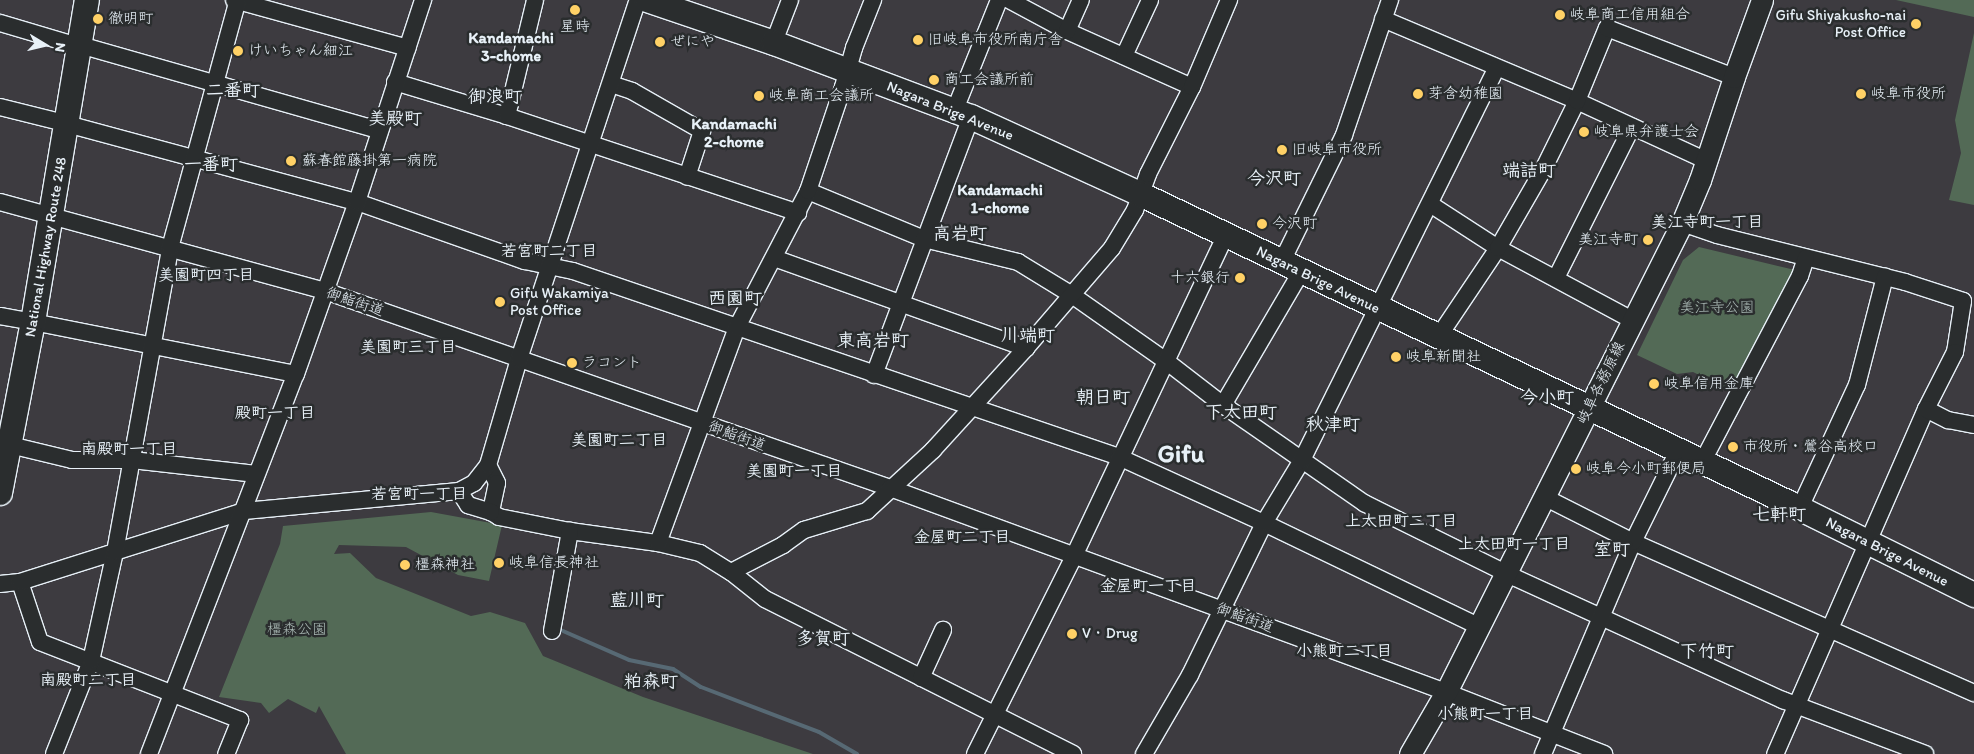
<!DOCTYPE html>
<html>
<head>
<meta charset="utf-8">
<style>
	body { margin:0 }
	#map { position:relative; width:1974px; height:754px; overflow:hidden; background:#3d3b40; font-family:Itim,"Klee One",sans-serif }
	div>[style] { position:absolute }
	.green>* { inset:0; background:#536a56 }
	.stream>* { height:4px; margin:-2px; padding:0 2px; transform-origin:2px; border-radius:2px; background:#576974 }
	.roads { filter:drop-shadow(1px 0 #e8f1f8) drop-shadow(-1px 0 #e8f1f8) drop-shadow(0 1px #e8f1f8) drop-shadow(0 -1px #e8f1f8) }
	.minor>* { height:16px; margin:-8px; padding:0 8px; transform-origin:8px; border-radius:8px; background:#2a2d2e }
	.major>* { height:21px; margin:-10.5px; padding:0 10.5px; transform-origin:10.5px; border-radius:10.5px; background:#2a2d2e }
	.highway>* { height:24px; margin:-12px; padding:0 12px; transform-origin:12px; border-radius:12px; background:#2a2d2e }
	.dots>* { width:14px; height:14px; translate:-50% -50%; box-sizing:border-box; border:2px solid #2a2d2e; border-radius:50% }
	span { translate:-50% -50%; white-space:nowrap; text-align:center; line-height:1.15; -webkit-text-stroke:5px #2a2d2e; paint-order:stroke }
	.poi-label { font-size:15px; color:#e8f1f8 }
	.left { translate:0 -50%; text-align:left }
	.right { translate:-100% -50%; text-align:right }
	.street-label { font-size:15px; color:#e8f1f8 }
	.park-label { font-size:15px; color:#acbbb7 }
	.neighbourhood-label { font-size:16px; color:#e8f1f8; font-weight:700 }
	.quarter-label { font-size:18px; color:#e8f1f8; font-weight:700 }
	.town-label { font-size:25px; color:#e8f1f8; font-weight:700 }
	.north { position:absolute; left:20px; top:20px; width:50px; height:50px; -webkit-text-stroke:4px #2a2d2e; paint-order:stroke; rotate:99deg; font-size:14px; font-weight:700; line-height:20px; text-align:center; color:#e8f1f8 }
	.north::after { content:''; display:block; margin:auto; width:18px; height:22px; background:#e8f1f8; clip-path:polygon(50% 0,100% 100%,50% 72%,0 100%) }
</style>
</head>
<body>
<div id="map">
	<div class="green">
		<i style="clip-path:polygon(1896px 0,1974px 0,1974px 17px)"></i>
		<i style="clip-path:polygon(1974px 33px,1974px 205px,1949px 200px,1961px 153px,1955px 120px)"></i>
		<i style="clip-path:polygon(1699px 247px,1795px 270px,1732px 391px,1693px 372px,1677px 374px,1637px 355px,1683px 260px)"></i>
		<i style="clip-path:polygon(431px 512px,502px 525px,489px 581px,458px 575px,406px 547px,339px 545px,334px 554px,350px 553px,376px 578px,471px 616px,490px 612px,525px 623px,543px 656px,643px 697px,813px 754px,346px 754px,319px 706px,316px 713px,288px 699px,269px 713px,261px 703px,219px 697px,280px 544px,283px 526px)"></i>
	</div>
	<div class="stream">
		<i style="left:563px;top:631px;width:72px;rotate:23.7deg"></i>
		<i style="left:629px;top:660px;width:45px;rotate:11.6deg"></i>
		<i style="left:673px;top:669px;width:33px;rotate:33deg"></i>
		<i style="left:701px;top:687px;width:126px;rotate:20.9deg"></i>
		<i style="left:819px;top:732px;width:44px;rotate:30.1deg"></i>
	</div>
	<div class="roads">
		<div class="minor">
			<i style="left:234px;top:0;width:180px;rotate:15.4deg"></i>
			<i style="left:1009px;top:0;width:66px;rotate:28.1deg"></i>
			<i style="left:1067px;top:31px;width:137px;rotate:24.1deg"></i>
			<i style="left:1383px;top:19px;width:211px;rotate:22.9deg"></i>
			<i style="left:1577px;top:101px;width:143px;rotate:24.8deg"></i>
			<i style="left:0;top:23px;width:71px;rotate:16.4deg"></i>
			<i style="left:1067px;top:31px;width:34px;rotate:-66deg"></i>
			<i style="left:777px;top:34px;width:36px;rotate:-69deg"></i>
			<i style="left:80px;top:45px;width:311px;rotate:15.9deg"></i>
			<i style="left:1124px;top:56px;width:62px;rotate:-65.1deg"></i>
			<i style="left:395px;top:82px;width:117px;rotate:16.9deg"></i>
			<i style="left:507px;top:116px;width:307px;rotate:18.4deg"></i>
			<i style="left:611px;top:84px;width:22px;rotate:18deg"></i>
			<i style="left:632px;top:91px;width:81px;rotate:29.7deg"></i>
			<i style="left:702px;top:131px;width:48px;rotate:108.1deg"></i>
			<i style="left:958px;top:102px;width:110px;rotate:-68.1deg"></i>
			<i style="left:0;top:107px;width:58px;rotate:14deg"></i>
			<i style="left:507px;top:116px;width:119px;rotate:-76.4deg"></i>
			<i style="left:67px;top:124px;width:300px;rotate:15.1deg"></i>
			<i style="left:357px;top:202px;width:178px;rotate:19.4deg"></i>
			<i style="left:525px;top:261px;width:49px;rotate:11.8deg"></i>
			<i style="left:573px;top:271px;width:577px;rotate:18.81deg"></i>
			<i style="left:1119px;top:457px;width:159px;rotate:24.5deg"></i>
			<i style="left:1264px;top:523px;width:237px;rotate:25.7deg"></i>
			<i style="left:808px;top:191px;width:126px;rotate:22.5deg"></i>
			<i style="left:924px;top:239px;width:97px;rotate:13.7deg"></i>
			<i style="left:1018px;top:262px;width:63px;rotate:31.4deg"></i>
			<i style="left:1072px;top:295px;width:115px;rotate:35.1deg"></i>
			<i style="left:1166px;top:361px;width:72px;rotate:37.7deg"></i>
			<i style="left:1223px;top:405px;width:172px;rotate:34.8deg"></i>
			<i style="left:1364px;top:503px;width:169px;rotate:26.3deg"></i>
			<i style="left:1516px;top:578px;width:294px;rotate:24.6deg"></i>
			<i style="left:1783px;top:700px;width:152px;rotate:20.8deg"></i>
			<i style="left:0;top:202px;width:337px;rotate:15.3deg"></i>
			<i style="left:325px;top:291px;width:598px;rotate:19.22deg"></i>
			<i style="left:890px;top:488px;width:592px;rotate:20.15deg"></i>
			<i style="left:1446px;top:692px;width:170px;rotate:21.4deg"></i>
			<i style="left:1430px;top:204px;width:81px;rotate:32.9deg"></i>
			<i style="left:1498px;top:248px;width:152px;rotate:28.2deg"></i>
			<i style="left:1682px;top:223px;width:37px;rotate:19deg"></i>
			<i style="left:1717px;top:235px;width:194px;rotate:14deg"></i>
			<i style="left:1905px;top:282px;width:61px;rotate:18.1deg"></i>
			<i style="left:1963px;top:301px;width:52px;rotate:98.9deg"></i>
			<i style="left:1955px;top:352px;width:64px;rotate:117deg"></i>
			<i style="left:1926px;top:409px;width:377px;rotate:113.6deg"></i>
			<i style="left:1286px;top:253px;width:131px;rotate:-63.8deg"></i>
			<i style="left:1344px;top:135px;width:143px;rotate:-71.2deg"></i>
			<i style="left:774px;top:258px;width:268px;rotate:19.7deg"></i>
			<i style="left:1556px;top:278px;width:169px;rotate:-63.3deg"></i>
			<i style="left:0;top:316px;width:22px;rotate:10deg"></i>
			<i style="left:33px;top:322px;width:268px;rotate:11.2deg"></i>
			<i style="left:1445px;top:327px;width:95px;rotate:-56.1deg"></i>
			<i style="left:1498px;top:248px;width:90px;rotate:-60deg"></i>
			<i style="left:1543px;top:170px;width:77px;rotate:-63.8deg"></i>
			<i style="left:1577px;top:101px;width:79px;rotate:-67.7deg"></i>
			<i style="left:1607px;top:28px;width:136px;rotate:21.1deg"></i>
			<i style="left:874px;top:375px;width:276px;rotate:-69.4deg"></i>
			<i style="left:1223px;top:405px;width:154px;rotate:-59.6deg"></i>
			<i style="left:1926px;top:409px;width:25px;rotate:27deg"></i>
			<i style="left:1948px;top:420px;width:26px;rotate:11deg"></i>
			<i style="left:10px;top:445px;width:64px;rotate:13.6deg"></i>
			<i style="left:72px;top:460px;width:60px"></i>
			<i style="left:132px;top:460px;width:125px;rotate:6.4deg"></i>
			<i style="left:1707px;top:453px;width:200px;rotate:-62.3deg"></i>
			<i style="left:1800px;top:276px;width:19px;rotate:-72deg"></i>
			<i style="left:488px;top:465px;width:20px;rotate:63deg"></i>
			<i style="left:497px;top:483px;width:30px;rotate:102deg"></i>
			<i style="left:491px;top:512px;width:9px;rotate:32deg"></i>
			<i style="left:499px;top:517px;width:72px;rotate:11.2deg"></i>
			<i style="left:570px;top:531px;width:89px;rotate:7.8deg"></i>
			<i style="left:658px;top:543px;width:43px;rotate:13.4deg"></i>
			<i style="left:700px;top:553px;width:36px;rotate:32deg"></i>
			<i style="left:731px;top:572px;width:59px;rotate:-27.4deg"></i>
			<i style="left:783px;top:545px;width:26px;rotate:-36deg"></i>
			<i style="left:804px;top:530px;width:66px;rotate:-16.8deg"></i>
			<i style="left:867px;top:511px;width:90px;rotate:-42.7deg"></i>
			<i style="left:933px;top:450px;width:138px;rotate:-47.6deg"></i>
			<i style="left:1026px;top:348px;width:132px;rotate:-49.3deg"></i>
			<i style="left:1112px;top:248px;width:44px;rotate:-58.8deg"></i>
			<i style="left:1135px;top:210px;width:38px;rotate:-70deg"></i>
			<i style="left:1148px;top:174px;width:97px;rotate:-63.2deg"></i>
			<i style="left:1192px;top:87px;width:95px;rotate:-67deg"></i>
			<i style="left:459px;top:491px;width:17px;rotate:57deg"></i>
			<i style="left:468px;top:505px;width:24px;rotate:17deg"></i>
			<i style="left:1544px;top:497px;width:100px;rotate:26.8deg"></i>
			<i style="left:1633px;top:542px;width:373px;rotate:23.9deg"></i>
			<i style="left:1804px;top:499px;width:126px;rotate:-65.1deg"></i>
			<i style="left:1857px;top:385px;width:112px;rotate:-75.5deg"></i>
			<i style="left:658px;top:543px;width:230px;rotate:-69.9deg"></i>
			<i style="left:737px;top:327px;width:153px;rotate:-62.4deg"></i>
			<i style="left:808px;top:191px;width:110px;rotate:-71.4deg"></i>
			<i style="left:843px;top:87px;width:41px;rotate:-74.2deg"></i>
			<i style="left:854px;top:48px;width:52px;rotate:-68.4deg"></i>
			<i style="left:731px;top:572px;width:43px;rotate:38.5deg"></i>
			<i style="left:765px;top:599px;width:345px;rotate:26.7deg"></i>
			<i style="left:20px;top:582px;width:63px;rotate:71.6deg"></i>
			<i style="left:40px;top:642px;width:215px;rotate:21.3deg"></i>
			<i style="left:240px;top:720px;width:37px;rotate:112deg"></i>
			<i style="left:0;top:584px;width:20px;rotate:-6deg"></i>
			<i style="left:20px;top:582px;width:235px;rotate:-17.6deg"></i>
			<i style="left:244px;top:511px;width:216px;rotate:-5.3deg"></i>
			<i style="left:459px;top:491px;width:17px;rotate:-28deg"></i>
			<i style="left:474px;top:483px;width:23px;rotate:-52deg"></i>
			<i style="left:488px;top:465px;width:110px;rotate:-73.7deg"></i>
			<i style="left:519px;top:359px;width:378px;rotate:-71.7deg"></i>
			<i style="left:552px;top:631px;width:102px;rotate:-79.8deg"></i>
			<i style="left:921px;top:678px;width:53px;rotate:-65.4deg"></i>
			<i style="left:54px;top:754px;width:100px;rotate:-68.3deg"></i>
			<i style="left:91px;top:661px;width:112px;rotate:-77.6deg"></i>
			<i style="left:115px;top:552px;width:309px;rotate:-79.7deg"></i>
			<i style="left:170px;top:248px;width:257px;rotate:-74.7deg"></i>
			<i style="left:149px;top:754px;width:407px;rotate:-68.9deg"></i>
			<i style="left:296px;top:374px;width:182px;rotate:-70.5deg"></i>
			<i style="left:357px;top:202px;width:213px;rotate:-71.9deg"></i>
			<i style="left:975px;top:754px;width:221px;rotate:-63.4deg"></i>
			<i style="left:1074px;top:556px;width:355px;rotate:-64.7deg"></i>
			<i style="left:1144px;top:754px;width:91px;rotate:-59.8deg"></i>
			<i style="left:1190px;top:675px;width:169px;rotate:-64deg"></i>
			<i style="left:1264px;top:523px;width:74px;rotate:-58.9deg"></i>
			<i style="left:1302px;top:460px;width:438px;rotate:-63.6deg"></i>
			<i style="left:1543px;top:754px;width:230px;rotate:-67deg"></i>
			<i style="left:1633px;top:542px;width:102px;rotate:-63.7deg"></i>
		</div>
		<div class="major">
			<i style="left:1410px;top:754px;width:72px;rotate:-59.9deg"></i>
			<i style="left:1446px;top:692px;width:525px;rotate:-63.29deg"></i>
			<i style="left:1682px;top:223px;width:47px;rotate:-67.3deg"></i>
			<i style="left:1700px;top:180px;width:108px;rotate:-71.7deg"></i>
			<i style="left:1734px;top:77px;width:82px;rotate:-70deg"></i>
		</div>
		<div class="highway">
			<i style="left:647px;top:0;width:134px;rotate:18.7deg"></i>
			<i style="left:774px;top:43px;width:210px;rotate:20.6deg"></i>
			<i style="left:971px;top:117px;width:186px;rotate:24.5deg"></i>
			<i style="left:1140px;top:194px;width:719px;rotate:25.46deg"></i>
			<i style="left:1789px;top:503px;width:207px;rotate:26.4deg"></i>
			<i style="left:0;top:493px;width:174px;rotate:-79.1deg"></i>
			<i style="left:33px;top:322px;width:326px;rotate:-80.5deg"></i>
		</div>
	</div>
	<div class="dots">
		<i style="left:575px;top:10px;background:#ffd166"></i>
		<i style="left:1560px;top:15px;background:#ffd166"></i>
		<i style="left:98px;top:19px;background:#ffd166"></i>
		<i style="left:1916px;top:24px;background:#ffd166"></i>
		<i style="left:918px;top:40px;background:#ffd166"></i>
		<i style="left:660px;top:42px;background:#ffd166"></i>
		<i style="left:238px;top:51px;background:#ffd166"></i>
		<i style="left:934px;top:80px;background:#ffd166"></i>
		<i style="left:1418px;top:94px;background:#ffd166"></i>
		<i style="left:1861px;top:94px;background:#ffd166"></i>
		<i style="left:759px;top:96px;background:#ffd166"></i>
		<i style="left:1584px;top:132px;background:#ffd166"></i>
		<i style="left:1282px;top:150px;background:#ffd166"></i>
		<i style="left:291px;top:161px;background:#ffd166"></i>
		<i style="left:1262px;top:224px;background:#ffd166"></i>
		<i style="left:1648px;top:240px;background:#ffd166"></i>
		<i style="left:1240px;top:278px;background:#ffd166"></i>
		<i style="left:500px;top:302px;background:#ffd166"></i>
		<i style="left:1396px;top:357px;background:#ffd166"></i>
		<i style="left:572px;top:363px;background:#ffd166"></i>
		<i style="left:1654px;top:384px;background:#ffd166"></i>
		<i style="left:1733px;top:447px;background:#ffd166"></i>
		<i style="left:1576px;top:469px;background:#ffd166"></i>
		<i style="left:499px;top:563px;background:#ffd166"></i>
		<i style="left:405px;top:565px;background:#ffd166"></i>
		<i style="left:1072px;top:634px;background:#ffd166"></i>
	</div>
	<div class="poi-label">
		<span class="left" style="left:1570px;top:15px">岐阜商工信用組合</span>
		<span class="right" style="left:1906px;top:24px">Gifu Shiyakusho-nai<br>Post Office</span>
		<span class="left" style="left:108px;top:19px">徹明町</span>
		<span style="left:575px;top:27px">星時</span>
		<span class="left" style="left:928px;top:40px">旧岐阜市役所南庁舎</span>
		<span class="left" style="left:670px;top:42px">ぜにや</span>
		<span class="left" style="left:248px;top:51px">けいちゃん細江</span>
		<span class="left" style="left:944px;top:80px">商工会議所前</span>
		<span class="left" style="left:1428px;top:94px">芽含幼稚園</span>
		<span class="left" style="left:1871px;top:94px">岐阜市役所</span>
		<span class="left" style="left:769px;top:96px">岐阜商工会議所</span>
		<span class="left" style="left:1594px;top:132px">岐阜県弁護士会</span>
		<span class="left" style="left:1292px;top:150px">旧岐阜市役所</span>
		<span class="left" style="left:302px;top:161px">蘇春館藤掛第一病院</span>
		<span class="left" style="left:1272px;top:224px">今沢町</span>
		<span class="right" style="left:1638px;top:240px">美江寺町</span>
		<span class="right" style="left:1230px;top:278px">十六銀行</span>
		<span class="left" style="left:510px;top:302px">Gifu Wakamiya<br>Post Office</span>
		<span class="left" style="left:1406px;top:357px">岐阜新聞社</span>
		<span class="left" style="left:582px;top:363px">ラコント</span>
		<span class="left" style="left:1664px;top:384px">岐阜信用金庫</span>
		<span class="left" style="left:1743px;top:447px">市役所・鶯谷高校口</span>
		<span class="left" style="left:1586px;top:469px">岐阜今小町郵便局</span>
		<span class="left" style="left:509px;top:563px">岐阜信長神社</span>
		<span class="left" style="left:415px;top:565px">橿森神社</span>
		<span class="left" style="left:1082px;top:634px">V・Drug</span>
	</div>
	<div class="street-label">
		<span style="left:950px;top:111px;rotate:22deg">Nagara Brige Avenue</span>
		<span style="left:46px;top:247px;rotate:-80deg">National Highway Route 248</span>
		<span style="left:1318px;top:280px;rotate:26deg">Nagara Brige Avenue</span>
		<span style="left:355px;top:302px;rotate:19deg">御鮨街道</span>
		<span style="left:1601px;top:383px;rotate:-64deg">岐阜各務原線</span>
		<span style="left:737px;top:436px;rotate:20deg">御鮨街道</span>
		<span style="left:1887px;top:552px;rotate:27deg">Nagara Brige Avenue</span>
		<span style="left:1245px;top:618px;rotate:20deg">御鮨街道</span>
	</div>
	<div class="park-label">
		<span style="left:1717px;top:308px">美江寺公園</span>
		<span style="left:297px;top:630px">橿森公園</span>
	</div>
	<div class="neighbourhood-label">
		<span style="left:511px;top:47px">Kandamachi<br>3-chome</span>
		<span style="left:734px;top:133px">Kandamachi<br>2-chome</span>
		<span style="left:1000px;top:199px">Kandamachi<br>1-chome</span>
		<span style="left:1707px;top:222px">美江寺町一丁目</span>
		<span style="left:549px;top:251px">若宮町二丁目</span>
		<span style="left:206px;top:275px">美園町四丁目</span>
		<span style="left:408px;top:347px">美園町三丁目</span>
		<span style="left:275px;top:413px">殿町一丁目</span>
		<span style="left:619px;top:440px">美園町二丁目</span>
		<span style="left:129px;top:449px">南殿町一丁目</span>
		<span style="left:794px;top:471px">美園町一丁目</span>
		<span style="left:419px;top:494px">若宮町一丁目</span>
		<span style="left:1401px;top:521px">上太田町二丁目</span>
		<span style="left:962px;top:537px">金屋町二丁目</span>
		<span style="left:1514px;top:544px">上太田町一丁目</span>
		<span style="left:1148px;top:586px">金屋町一丁目</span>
		<span style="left:1344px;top:651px">小熊町二丁目</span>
		<span style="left:88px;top:680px">南殿町二丁目</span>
		<span style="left:1485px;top:714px">小熊町一丁目</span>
	</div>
	<div class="quarter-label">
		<span style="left:233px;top:90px">二番町</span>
		<span style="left:495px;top:96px">御浪町</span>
		<span style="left:395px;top:118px">美殿町</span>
		<span style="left:211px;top:164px">一番町</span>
		<span style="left:1529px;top:170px">端詰町</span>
		<span style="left:1274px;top:178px">今沢町</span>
		<span style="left:960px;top:233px">高岩町</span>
		<span style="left:735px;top:298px">西園町</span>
		<span style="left:1028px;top:335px">川端町</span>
		<span style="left:873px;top:340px">東高岩町</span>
		<span style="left:1103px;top:397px">朝日町</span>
		<span style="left:1547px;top:397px">今小町</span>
		<span style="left:1241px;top:412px">下太田町</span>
		<span style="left:1333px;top:424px">秋津町</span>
		<span style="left:1779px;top:514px">七軒町</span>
		<span style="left:1612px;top:549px">室町</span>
		<span style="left:637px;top:600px">藍川町</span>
		<span style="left:823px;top:638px">多賀町</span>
		<span style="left:1707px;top:651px">下竹町</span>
		<span style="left:651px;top:681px">粕森町</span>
	</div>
	<div class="town-label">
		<span style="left:1181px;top:453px">Gifu</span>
	</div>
	<div class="north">N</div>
</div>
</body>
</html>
